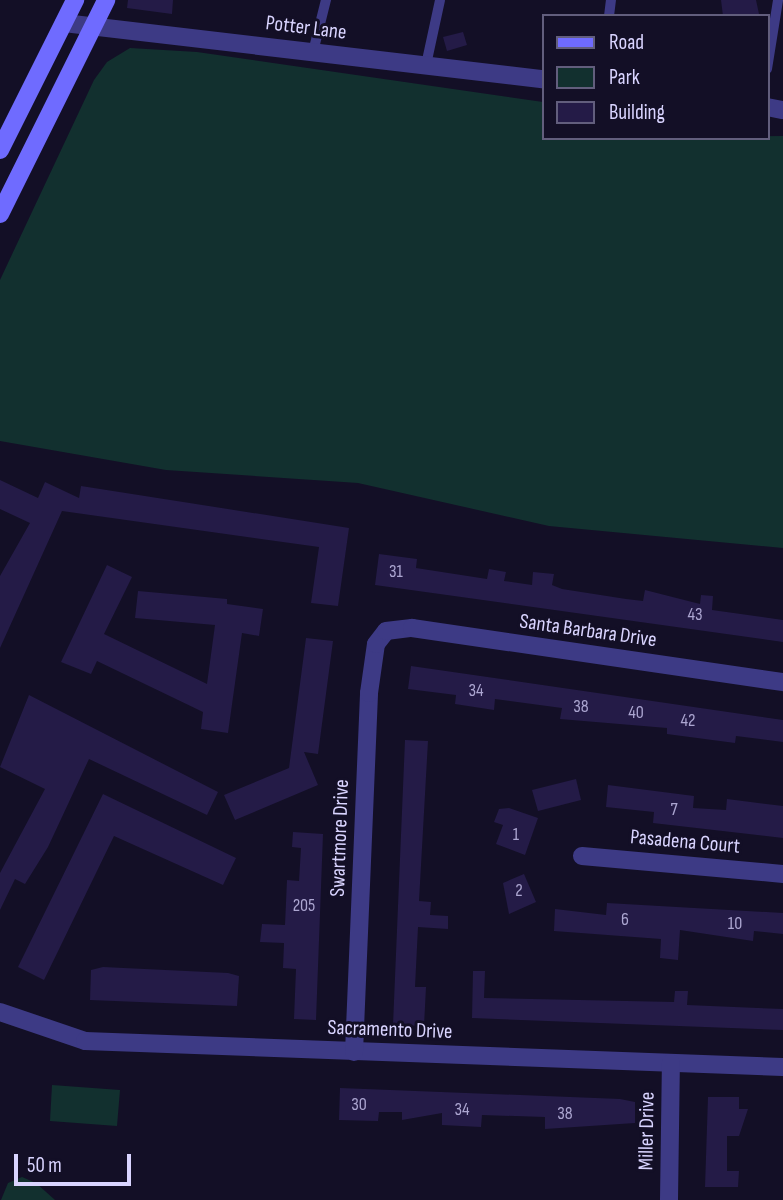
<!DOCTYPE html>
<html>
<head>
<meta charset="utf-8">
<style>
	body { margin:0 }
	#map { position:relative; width:783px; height:1200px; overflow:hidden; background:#130f26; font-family:"Sofia Sans Condensed",sans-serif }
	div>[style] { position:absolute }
	.green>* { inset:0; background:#12302f }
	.building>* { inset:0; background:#241b47 }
	.lane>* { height:10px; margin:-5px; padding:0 5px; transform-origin:5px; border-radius:5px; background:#3d3a85 }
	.street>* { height:18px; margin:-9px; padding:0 9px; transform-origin:9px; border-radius:9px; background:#3d3a85 }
	.secondary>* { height:18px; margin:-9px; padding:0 9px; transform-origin:9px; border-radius:9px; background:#6f6bff }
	span { translate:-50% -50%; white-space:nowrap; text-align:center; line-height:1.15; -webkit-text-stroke:6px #130f26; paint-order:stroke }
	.number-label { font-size:18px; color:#aca6d1 }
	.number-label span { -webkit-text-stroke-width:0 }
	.street-label { font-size:21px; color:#d9d4ff }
	.legend { position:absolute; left:542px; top:14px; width:228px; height:126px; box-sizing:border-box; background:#130f26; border:2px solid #625e7d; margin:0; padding:9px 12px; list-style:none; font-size:21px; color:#d9d4ff }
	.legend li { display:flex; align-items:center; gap:14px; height:35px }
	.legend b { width:35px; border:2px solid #625e7d }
	.scale { position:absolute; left:14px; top:1154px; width:117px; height:32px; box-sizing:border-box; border:4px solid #d9d4ff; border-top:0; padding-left:9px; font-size:21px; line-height:24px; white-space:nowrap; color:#d9d4ff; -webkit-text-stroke:5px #130f26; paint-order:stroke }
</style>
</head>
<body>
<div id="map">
	<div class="green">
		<i style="clip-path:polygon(130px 48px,197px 52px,543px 102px,543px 138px,783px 136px,783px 548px,549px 526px,358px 483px,166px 470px,0 441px,0 280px,94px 80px,107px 62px)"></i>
		<i style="clip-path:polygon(52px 1085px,120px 1090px,117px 1126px,50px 1121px)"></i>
		<i style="clip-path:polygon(22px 1177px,36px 1183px,55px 1200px,1px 1200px,8px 1183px)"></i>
	</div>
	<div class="building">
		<i style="clip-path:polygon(128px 0,173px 0,172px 14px,127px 8px)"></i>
		<i style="clip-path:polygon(721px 0,756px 0,759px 14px,723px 16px)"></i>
		<i style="clip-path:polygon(463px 32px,467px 45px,447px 51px,443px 37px)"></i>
		<i style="clip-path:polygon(0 480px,38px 498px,45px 482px,79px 498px,81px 486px,349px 528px,338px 606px,311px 603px,319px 547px,62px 511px,0 648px,0 576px,30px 523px,0 509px)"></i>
		<i style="clip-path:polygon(379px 554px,417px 559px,416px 568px,487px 579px,489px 569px,506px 572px,504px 581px,532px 585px,533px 572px,554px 574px,552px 585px,562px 589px,626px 599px,643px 601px,645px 590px,700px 604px,701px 595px,713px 596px,712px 610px,783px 620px,783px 642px,375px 585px)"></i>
		<i style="clip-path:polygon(107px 565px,132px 577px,104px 634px,207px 684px,215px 625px,135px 618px,138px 591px,227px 599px,227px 604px,263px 609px,259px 636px,242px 633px,228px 733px,201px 729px,203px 712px,97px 661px,91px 674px,61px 662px)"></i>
		<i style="clip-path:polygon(306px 638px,333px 641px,318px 754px,304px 752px,318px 785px,235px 820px,224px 795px,289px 768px)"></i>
		<i style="clip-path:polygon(411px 666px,783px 720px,783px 742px,736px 736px,735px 743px,667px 734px,667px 728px,560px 719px,562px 708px,495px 699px,494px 710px,455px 704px,456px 695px,408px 689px)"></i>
		<i style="clip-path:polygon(29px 695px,218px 792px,207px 815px,89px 759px,48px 847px,25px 884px,15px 879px,0 910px,0 873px,45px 789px,0 767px)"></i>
		<i style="clip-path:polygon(405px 740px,428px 741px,419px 901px,431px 902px,430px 915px,448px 916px,448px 929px,418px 927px,415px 987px,426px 987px,424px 1026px,393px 1025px)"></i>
		<i style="clip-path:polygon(576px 779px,581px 800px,538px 811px,532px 790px)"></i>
		<i style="clip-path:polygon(608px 785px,694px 796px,693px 808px,726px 810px,727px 799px,783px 806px,783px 838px,653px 823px,654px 812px,606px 807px)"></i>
		<i style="clip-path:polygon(103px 794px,236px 858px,223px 885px,114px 836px,44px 980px,18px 967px)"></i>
		<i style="clip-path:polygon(509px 808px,538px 818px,525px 855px,496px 844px,503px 825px,494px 822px,499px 809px)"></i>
		<i style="clip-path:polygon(293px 832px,323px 834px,316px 1020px,294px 1019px,296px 969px,283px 968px,284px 943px,260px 942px,262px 924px,285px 925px,287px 880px,299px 881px,301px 848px,292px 847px)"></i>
		<i style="clip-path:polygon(524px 874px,536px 902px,509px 914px,503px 883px)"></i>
		<i style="clip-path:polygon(607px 903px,783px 913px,783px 934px,754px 931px,753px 941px,680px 930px,678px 960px,660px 958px,661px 939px,554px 931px,555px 909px,606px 915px)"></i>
		<i style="clip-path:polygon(103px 967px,228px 973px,239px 976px,237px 1006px,90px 1000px,91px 970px)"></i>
		<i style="clip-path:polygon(473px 971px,485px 971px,484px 998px,674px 1002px,675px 991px,688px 991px,687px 1005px,783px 1009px,783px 1030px,472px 1018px)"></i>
		<i style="clip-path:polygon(340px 1088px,620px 1099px,635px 1102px,635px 1123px,545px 1129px,545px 1117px,482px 1115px,481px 1127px,442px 1125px,442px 1113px,402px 1120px,402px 1112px,379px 1112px,378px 1121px,339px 1120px)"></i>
		<i style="clip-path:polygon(708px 1097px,739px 1097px,739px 1109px,748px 1109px,739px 1136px,727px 1136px,727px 1171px,739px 1171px,738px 1187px,705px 1187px)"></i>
	</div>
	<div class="lane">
		<i style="left:609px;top:16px;width:16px;rotate:-83deg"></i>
		<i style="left:313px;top:52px;width:54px;rotate:-76deg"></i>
		<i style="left:426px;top:65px;width:66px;rotate:-77.8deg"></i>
		<i style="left:767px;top:69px;width:70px;rotate:-80.9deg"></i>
	</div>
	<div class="street">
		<i style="left:64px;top:23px;width:482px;rotate:6.7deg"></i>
		<i style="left:767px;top:107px;width:16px;rotate:11deg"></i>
		<i style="left:582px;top:856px;width:202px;rotate:5.1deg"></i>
		<i style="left:0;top:1012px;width:90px;rotate:18.8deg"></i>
		<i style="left:85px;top:1041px;width:698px;rotate:2.13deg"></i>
		<i style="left:354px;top:1052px;width:359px;rotate:-87.6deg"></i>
		<i style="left:369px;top:693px;width:49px;rotate:-81.9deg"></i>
		<i style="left:376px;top:644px;width:16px;rotate:-52deg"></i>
		<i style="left:386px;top:631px;width:26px;rotate:-7deg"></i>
		<i style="left:412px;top:628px;width:375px;rotate:8.3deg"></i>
		<i style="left:669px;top:1200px;width:137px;rotate:-89.2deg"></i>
	</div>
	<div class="secondary">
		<i style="left:0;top:150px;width:168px;rotate:-63.4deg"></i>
		<i style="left:0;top:214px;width:239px;rotate:-63.6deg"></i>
	</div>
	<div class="number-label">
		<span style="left:396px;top:572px">31</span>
		<span style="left:695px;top:615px">43</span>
		<span style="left:476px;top:691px">34</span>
		<span style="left:581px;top:707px">38</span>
		<span style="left:636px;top:713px">40</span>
		<span style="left:688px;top:721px">42</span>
		<span style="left:674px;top:810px">7</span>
		<span style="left:516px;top:835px">1</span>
		<span style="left:519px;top:891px">2</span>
		<span style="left:304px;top:906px">205</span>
		<span style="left:625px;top:920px">6</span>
		<span style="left:735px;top:924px">10</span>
		<span style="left:359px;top:1105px">30</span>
		<span style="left:462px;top:1110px">34</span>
		<span style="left:565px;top:1114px">38</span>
	</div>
	<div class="street-label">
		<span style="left:306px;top:28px;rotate:7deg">Potter Lane</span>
		<span style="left:588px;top:631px;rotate:8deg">Santa Barbara Drive</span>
		<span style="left:340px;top:838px;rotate:-88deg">Swartmore Drive</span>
		<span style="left:685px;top:842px;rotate:5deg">Pasadena Court</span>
		<span style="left:390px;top:1030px;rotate:2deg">Sacramento Drive</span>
		<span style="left:647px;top:1131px;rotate:-89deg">Miller Drive</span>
	</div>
	<ul class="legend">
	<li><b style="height:9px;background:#6f6bff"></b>Road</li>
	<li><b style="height:19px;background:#12302f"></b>Park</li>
	<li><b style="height:19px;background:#241b47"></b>Building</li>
	</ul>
	<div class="scale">50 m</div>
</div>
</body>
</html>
